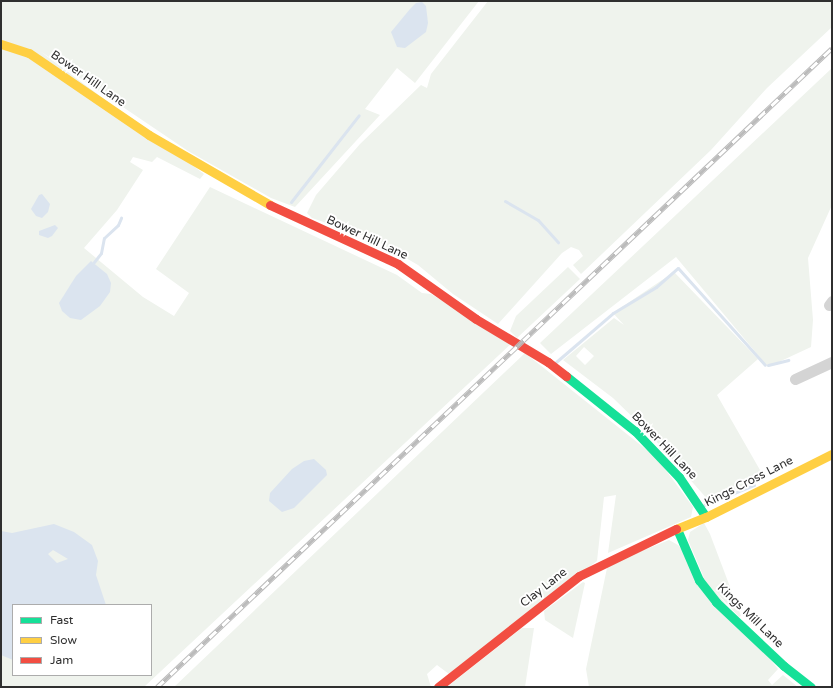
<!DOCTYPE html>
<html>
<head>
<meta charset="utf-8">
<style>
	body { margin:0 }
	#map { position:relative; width:833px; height:688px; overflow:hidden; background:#fff; font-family:"Varela Round",sans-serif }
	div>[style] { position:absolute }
	.green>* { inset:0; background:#eff3ed }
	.water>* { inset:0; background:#dbe4ef }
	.stream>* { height:3px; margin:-1.5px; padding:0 1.5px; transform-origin:1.5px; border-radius:1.5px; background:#dbe4ef }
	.street>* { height:11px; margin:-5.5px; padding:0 5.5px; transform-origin:5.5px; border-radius:5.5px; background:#d4d4d4 }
	.fast>* { height:9px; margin:-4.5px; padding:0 4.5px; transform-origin:4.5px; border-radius:4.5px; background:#16e098 }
	.slow>* { height:9px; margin:-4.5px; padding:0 4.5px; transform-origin:4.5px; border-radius:4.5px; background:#ffcf43 }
	.jam>* { height:9px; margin:-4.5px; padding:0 4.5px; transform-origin:4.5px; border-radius:4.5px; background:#f24e42 }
	.rail>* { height:4.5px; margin-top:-2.25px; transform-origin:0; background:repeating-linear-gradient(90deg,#fff 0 9px,#bbb 0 18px); box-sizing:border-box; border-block:1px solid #bbb }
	span { translate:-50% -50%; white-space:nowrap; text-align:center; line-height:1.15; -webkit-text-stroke:4px #fff; paint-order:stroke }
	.street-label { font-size:12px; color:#2f2f2f }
	.frame { position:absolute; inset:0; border:2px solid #2f2f2f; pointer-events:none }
	.legend { position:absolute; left:12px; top:604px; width:140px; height:72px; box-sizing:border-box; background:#fff; border:1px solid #acacac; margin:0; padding:5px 7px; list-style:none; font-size:12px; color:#2f2f2f }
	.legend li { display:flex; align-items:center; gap:8px; height:20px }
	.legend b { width:20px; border:1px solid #acacac }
</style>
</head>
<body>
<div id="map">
	<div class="green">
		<i style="clip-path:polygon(evenodd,1px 1px,479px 1px,415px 83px,397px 68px,365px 109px,380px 115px,295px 207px,271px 198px,188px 151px,40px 51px,204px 174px,200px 179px,157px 157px,152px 162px,133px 157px,130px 162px,143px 170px,117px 210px,84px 248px,143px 297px,174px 316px,189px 293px,156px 269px,210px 187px,397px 275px,422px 293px,431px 294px,512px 343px,144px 687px,1px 687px,1px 1px,13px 605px,151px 605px,151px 675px,13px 675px,13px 605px)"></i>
		<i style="clip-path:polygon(488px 1px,832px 1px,832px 27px,767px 88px,711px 150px,581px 274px,573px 265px,583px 256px,579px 250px,571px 247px,562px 253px,498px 324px,453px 294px,418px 265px,373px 239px,312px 218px,307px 213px,316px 195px,360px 144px,421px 85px,427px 88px,431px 74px)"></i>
		<i style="clip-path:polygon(832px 68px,832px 205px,808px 258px,813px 320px,811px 347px,768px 367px,676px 257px,551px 354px,540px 343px)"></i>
		<i style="clip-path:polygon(568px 267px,580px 279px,517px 338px,510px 331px,516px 316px)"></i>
		<i style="clip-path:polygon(evenodd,674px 272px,758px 359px,717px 395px,764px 477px,709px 501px,648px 432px,613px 398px,563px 360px,614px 318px,624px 325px,613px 313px,674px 272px,584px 347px,594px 356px,585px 365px,576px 356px,584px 347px)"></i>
		<i style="clip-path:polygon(525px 353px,657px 458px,693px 507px,691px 517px,608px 553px,616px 495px,604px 497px,597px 561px,449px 674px,437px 665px,427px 674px,431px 687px,174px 687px)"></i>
		<i style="clip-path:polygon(704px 523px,710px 534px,741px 616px,739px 617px,705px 580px,688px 540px,690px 532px)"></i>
		<i style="clip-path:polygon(669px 540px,678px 545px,778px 669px,768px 680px,772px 685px,783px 675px,798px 687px,589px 687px,586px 669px,607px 568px,622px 559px)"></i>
		<i style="clip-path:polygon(583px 582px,585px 583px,573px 638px,545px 620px,544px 611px)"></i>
		<i style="clip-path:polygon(522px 628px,534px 628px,525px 687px,447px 687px)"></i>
	</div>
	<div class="water">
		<i style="clip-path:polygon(422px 2px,426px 6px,428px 23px,426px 32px,405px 48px,397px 47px,391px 32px,410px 9px,416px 3px)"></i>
		<i style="clip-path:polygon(42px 194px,50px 204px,48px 212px,42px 218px,36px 216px,31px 209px,39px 195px)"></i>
		<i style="clip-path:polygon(55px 225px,58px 228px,52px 236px,48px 238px,39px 235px,39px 231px)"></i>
		<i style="clip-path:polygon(91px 261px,107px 274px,111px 283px,110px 292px,100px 306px,81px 320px,70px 318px,62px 311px,59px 303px,76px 276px)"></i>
		<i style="clip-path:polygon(314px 459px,326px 470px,327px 475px,294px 508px,282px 512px,269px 501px,270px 493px,292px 469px,304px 461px)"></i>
		<i style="clip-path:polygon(evenodd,54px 524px,74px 532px,92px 545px,98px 561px,96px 575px,106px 605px,13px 605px,13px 660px,1px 655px,1px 531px,12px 533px,54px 524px,53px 550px,68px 559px,57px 563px,48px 554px,53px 550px)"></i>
	</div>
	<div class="stream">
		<i style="left:505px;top:201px;width:38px;rotate:30deg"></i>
		<i style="left:538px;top:220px;width:30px;rotate:48deg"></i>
		<i style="left:291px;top:202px;width:110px;rotate:-52deg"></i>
		<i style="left:94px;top:262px;width:11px;rotate:-52deg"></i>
		<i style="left:101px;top:253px;width:15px;rotate:-79deg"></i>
		<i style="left:104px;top:238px;width:19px;rotate:-43deg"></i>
		<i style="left:118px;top:225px;width:8px;rotate:-67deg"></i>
		<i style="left:556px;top:362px;width:75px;rotate:-40.7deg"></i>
		<i style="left:613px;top:313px;width:50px;rotate:-31.2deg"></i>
		<i style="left:656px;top:287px;width:29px;rotate:-41deg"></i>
		<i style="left:678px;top:268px;width:130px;rotate:48.1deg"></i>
		<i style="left:768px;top:365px;width:21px;rotate:-14deg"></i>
		<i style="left:704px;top:505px;width:54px;rotate:-21.8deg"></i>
	</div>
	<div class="street">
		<i style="left:829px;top:305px;width:5px;rotate:-53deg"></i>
		<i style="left:795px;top:379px;width:41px;rotate:-24.7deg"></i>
	</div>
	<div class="fast">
		<i style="left:566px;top:376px;width:88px;rotate:38.6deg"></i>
		<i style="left:635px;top:431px;width:64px;rotate:46.3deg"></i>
		<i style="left:679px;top:477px;width:48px;rotate:56deg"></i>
		<i style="left:677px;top:529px;width:56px;rotate:66.7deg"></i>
		<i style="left:699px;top:580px;width:28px;rotate:52deg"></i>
		<i style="left:716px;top:602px;width:93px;rotate:43.3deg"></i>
		<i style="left:784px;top:666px;width:34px;rotate:38deg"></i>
	</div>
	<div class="slow">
		<i style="left:1px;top:44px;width:29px;rotate:18deg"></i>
		<i style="left:29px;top:53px;width:145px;rotate:34.3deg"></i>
		<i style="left:149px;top:135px;width:140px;rotate:30deg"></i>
		<i style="left:676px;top:529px;width:32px;rotate:-22deg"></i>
		<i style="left:706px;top:517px;width:141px;rotate:-26.6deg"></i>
	</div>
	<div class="jam">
		<i style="left:270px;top:205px;width:141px;rotate:24.7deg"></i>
		<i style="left:398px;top:264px;width:95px;rotate:35.2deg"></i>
		<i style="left:476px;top:319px;width:84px;rotate:30.8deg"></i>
		<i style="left:548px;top:362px;width:23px;rotate:38deg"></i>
		<i style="left:438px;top:687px;width:179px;rotate:-38.2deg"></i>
		<i style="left:579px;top:576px;width:108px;rotate:-25.9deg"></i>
	</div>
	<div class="rail">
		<i style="left:157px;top:687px;width:929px;rotate:-43.43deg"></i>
	</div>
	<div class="street-label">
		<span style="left:88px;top:79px;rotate:35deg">Bower Hill Lane</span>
		<span style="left:367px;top:238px;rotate:25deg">Bower Hill Lane</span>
		<span style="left:664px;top:446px;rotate:46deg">Bower Hill Lane</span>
		<span style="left:749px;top:482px;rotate:-27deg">Kings Cross Lane</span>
		<span style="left:544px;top:588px;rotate:-38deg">Clay Lane</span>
		<span style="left:750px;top:616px;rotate:44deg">Kings Mill Lane</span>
	</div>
	<div class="frame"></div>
	<ul class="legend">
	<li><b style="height:5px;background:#16e098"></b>Fast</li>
	<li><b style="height:5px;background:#ffcf43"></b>Slow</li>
	<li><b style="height:5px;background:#f24e42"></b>Jam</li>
	</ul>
</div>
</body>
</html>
